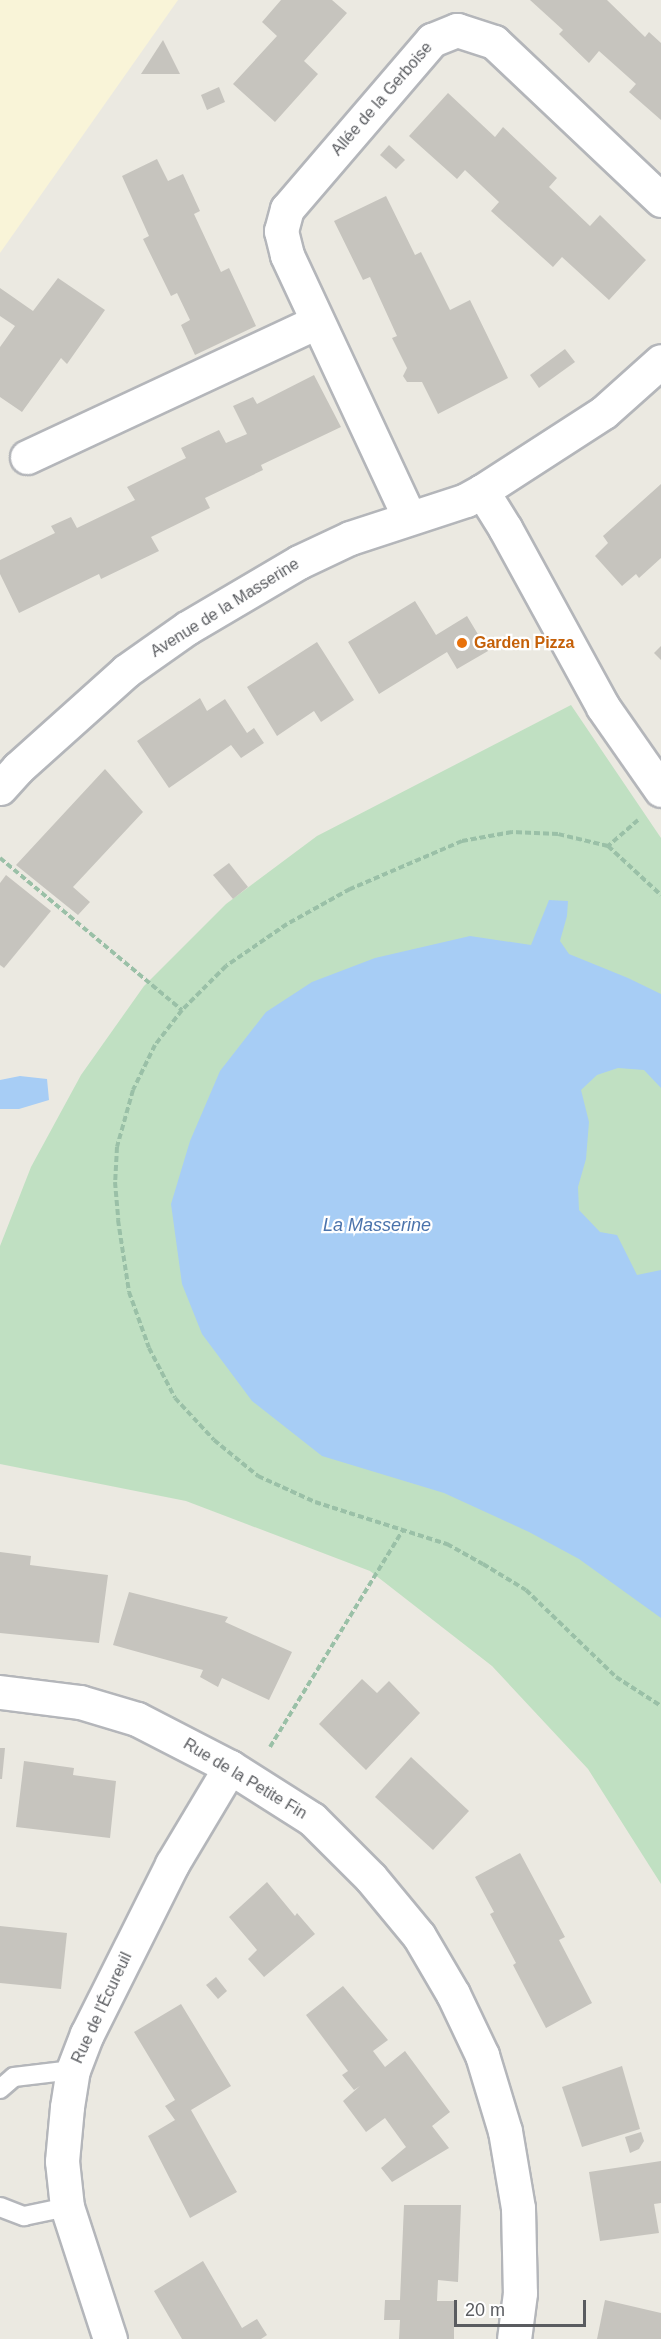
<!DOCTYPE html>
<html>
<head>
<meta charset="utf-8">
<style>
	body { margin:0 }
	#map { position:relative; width:661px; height:2339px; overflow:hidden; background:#ebe9e1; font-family:Arial,sans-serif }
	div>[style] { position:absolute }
	.commercial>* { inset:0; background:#f9f4d8 }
	.green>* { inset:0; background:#c0e0c2 }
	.water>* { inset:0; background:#a7cdf5 }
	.building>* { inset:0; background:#c6c4be }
	.path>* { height:4px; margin-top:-2px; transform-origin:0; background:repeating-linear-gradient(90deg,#9ac0a7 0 6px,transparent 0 9px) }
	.roads { filter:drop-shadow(2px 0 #b4b6ba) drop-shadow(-2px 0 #b4b6ba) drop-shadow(0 2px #b4b6ba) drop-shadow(0 -2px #b4b6ba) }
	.lane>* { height:18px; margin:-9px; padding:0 9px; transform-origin:9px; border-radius:9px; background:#fff }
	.street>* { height:33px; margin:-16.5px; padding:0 16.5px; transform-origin:16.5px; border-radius:16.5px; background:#fff }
	.secondary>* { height:33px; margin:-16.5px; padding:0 16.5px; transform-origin:16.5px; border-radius:16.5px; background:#fff }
	.dots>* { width:16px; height:16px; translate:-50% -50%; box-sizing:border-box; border:3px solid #fff; border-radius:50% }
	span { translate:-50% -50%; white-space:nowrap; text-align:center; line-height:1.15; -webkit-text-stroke:4.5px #fff; paint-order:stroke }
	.street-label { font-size:16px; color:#5a5c60 }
	.food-label { font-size:16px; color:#c56008; font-weight:700 }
	.left { translate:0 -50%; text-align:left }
	.water-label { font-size:18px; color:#4b73ac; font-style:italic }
	.scale { position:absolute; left:454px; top:2300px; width:132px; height:27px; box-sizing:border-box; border:3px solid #5a5c60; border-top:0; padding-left:8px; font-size:18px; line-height:21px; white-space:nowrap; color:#5a5c60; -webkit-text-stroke:4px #fff; paint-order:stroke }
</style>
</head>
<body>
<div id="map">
	<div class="commercial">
		<i style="clip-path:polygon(0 0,178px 0,0 253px)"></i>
	</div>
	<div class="green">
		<i style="clip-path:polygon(571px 705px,661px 838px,661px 1884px,588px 1769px,492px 1666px,370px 1571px,186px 1501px,0 1464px,0 1246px,31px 1167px,81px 1075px,144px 986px,226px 904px,317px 836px)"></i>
	</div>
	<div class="water">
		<i style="clip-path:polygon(549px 900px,568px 901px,567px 916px,560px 941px,569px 954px,628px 978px,661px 994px,661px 1088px,644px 1070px,618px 1068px,597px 1075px,581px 1090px,589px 1122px,586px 1159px,578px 1187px,579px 1210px,600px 1232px,617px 1235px,637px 1275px,661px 1270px,661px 1618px,579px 1559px,529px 1532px,444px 1493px,322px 1456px,252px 1401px,202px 1334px,182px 1284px,171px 1204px,190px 1141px,220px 1071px,266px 1012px,312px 982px,375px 958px,470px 936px,531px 945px)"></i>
		<i style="clip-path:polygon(20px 1076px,47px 1079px,49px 1100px,19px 1109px,0 1109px,0 1080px)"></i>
	</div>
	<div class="building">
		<i style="clip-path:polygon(281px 0,332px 0,347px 13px,304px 61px,318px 74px,275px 122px,233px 84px,277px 36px,262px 22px)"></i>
		<i style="clip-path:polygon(530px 0,607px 0,645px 37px,649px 32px,661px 43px,661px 120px,629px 92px,636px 84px,599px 51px,589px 63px,559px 34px,563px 30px)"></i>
		<i style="clip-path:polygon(163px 40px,180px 74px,141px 74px)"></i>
		<i style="clip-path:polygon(219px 87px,225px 102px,207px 110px,201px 95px)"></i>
		<i style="clip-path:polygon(448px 93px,495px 137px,503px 127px,557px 178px,549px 187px,590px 226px,600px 215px,646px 260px,609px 300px,562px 257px,553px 267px,491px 211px,499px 202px,465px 170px,457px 179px,409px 136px)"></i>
		<i style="clip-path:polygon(389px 145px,405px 160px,396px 169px,380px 155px)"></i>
		<i style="clip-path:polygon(157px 159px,168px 181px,183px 174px,200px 211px,194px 214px,221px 272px,229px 268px,256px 326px,195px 355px,181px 325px,190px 320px,177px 293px,171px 296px,143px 239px,149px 236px,122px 176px)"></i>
		<i style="clip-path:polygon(386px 196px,415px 255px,421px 252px,450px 310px,470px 300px,508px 378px,438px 414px,422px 382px,407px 382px,403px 376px,407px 368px,392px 338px,397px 336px,370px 277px,363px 280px,334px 221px)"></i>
		<i style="clip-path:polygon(58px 278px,105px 310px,67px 364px,61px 358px,22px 412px,0 397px,0 347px,15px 326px,0 316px,0 288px,33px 311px)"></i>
		<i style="clip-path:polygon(565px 349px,575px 362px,539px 388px,530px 375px)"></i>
		<i style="clip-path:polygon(314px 375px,341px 427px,261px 465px,263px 470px,205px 498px,210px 508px,151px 537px,159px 551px,101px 579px,99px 574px,19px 613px,0 574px,0 560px,55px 533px,51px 526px,71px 517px,77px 528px,135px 500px,127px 487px,186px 458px,181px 448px,219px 430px,226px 443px,247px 434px,233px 406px,253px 397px,257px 404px)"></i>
		<i style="clip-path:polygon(661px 484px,661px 558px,639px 578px,636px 574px,622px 586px,595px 556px,608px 543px,603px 536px)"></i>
		<i style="clip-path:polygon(415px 601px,436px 635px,467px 616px,488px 651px,457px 669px,447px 652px,379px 694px,348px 642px)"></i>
		<i style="clip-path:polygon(317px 642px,354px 700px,321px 722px,314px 711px,277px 736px,247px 687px)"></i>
		<i style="clip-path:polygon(661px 646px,661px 660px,654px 653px)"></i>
		<i style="clip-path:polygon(200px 698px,207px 711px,225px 699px,247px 733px,254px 728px,264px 743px,241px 758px,231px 745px,169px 788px,137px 741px)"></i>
		<i style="clip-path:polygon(105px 769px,143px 812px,73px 887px,90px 902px,78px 915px,16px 865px)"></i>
		<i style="clip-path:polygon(229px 863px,248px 887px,233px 899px,213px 875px)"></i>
		<i style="clip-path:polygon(6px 875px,51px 911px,4px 968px,0 965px,0 883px)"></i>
		<i style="clip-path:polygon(0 1552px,31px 1556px,30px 1565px,108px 1575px,99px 1643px,0 1633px)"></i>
		<i style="clip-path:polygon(129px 1592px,228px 1617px,225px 1622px,292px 1652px,269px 1700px,222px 1678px,218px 1687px,200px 1677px,203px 1670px,113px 1645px)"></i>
		<i style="clip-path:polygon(362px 1679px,377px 1693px,389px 1681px,420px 1713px,366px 1770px,319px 1724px)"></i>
		<i style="clip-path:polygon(0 1748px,5px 1748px,2px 1779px,0 1779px)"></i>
		<i style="clip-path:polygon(411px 1757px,469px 1811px,433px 1850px,375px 1797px)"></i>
		<i style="clip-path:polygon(24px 1761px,74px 1768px,73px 1775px,116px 1781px,110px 1838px,16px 1827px)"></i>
		<i style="clip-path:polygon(520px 1853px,565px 1937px,559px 1940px,592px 2003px,546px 2028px,513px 1965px,516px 1963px,490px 1914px,494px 1912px,475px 1877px)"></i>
		<i style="clip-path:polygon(267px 1882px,295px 1916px,297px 1913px,315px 1934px,264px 1977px,248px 1959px,257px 1950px,229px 1917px)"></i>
		<i style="clip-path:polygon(0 1926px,67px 1933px,61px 1989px,0 1983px)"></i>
		<i style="clip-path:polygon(216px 1977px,227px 1991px,218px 1999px,206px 1985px)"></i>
		<i style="clip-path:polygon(343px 1986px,388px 2040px,373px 2051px,385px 2067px,405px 2051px,450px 2112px,432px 2126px,449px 2148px,392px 2182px,381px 2168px,406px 2147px,385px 2118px,366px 2132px,343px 2101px,360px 2086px,354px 2090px,342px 2075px,348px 2071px,306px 2015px)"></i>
		<i style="clip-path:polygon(181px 2004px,231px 2086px,191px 2110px,237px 2192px,190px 2218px,148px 2136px,175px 2120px,165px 2106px,175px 2100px,134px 2032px)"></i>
		<i style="clip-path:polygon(622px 2066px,640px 2129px,582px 2147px,562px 2087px)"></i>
		<i style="clip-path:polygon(641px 2132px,644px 2141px,639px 2149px,630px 2153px,625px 2137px)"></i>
		<i style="clip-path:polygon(661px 2161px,661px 2203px,654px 2204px,659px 2233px,600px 2241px,589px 2172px)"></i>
		<i style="clip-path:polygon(404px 2205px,461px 2205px,458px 2282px,438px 2280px,437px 2301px,454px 2301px,454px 2339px,399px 2339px,400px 2320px,384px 2320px,385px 2300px,400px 2300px)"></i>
		<i style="clip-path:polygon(203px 2261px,242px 2328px,257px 2319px,267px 2335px,261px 2339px,182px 2339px,154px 2291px)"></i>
		<i style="clip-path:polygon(605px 2300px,661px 2313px,661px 2339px,597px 2339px)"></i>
	</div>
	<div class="path">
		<i style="left:638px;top:820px;width:40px;rotate:139deg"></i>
		<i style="left:608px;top:846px;width:51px;rotate:-166.5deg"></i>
		<i style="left:558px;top:834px;width:46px;rotate:-177.5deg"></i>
		<i style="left:512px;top:832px;width:51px;rotate:169.8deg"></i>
		<i style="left:462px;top:841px;width:122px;rotate:156.8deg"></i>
		<i style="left:350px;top:889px;width:72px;rotate:150.9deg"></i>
		<i style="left:287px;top:924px;width:74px;rotate:145.5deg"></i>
		<i style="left:226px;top:966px;width:62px;rotate:135deg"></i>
		<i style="left:182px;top:1010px;width:44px;rotate:127.6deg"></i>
		<i style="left:155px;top:1045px;width:50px;rotate:116.1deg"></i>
		<i style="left:133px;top:1090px;width:59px;rotate:105.7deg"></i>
		<i style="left:117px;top:1147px;width:35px;rotate:93deg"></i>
		<i style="left:115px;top:1182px;width:38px;rotate:85deg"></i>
		<i style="left:118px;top:1220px;width:73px;rotate:81.3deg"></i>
		<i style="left:129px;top:1292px;width:59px;rotate:70.3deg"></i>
		<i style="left:149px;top:1348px;width:56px;rotate:62.5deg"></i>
		<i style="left:175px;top:1398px;width:57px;rotate:47.1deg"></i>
		<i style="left:214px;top:1440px;width:57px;rotate:39.3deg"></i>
		<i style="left:258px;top:1476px;width:63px;rotate:24.5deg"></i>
		<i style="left:315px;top:1502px;width:139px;rotate:17.7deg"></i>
		<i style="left:447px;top:1544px;width:41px;rotate:29.1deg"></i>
		<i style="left:483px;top:1564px;width:50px;rotate:31.2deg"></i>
		<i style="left:526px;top:1590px;width:125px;rotate:44deg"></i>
		<i style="left:616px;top:1677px;width:54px;rotate:32.8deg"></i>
		<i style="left:608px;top:846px;width:72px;rotate:42.8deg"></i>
		<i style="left:0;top:858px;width:237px;rotate:39.9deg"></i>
		<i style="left:270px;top:1747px;width:255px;rotate:-58.5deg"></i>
	</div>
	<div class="roads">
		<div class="lane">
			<i style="left:0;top:2089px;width:18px;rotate:-41deg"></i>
			<i style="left:14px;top:2077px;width:59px;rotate:-6.8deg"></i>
			<i style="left:0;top:2207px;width:26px;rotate:21deg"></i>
			<i style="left:24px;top:2216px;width:44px;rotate:-11.8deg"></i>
		</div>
		<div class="street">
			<i style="left:27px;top:457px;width:319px;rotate:-25deg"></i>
			<i style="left:482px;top:491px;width:44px;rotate:58.1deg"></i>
			<i style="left:505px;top:528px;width:204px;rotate:61.3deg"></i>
			<i style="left:603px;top:707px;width:101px;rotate:55.1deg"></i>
			<i style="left:409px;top:517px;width:289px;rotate:-115deg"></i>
			<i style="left:287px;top:255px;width:25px;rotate:-104deg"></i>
			<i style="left:281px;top:231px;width:23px;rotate:-75deg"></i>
			<i style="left:287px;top:209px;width:223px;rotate:-49.4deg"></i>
			<i style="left:432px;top:40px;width:27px;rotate:-22deg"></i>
			<i style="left:457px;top:30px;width:39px;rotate:18deg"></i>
			<i style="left:494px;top:42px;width:230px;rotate:43.4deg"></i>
			<i style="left:0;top:1692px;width:81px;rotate:7.1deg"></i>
			<i style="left:80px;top:1702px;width:59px;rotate:16.6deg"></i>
			<i style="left:137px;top:1719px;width:105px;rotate:27.3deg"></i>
			<i style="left:230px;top:1767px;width:97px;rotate:32.4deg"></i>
			<i style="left:312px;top:1819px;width:83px;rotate:45deg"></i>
			<i style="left:371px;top:1878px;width:75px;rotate:50.4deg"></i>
			<i style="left:419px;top:1936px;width:67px;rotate:59.6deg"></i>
			<i style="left:453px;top:1994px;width:68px;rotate:64.6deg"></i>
			<i style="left:482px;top:2055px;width:79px;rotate:73.2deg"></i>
			<i style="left:505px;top:2131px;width:78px;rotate:80.4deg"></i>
			<i style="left:518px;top:2208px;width:85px;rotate:88.7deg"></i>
			<i style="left:520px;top:2293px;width:46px;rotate:97.4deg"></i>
			<i style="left:110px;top:2339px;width:139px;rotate:-108deg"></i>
			<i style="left:67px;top:2207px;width:46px;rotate:-96.2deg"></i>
			<i style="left:62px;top:2161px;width:54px;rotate:-84.7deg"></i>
			<i style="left:67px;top:2107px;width:37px;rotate:-81deg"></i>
			<i style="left:73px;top:2070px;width:39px;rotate:-69deg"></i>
			<i style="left:87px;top:2034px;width:190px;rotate:-63.4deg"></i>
			<i style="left:172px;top:1864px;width:113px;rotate:-59.1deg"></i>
		</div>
		<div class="secondary">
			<i style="left:0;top:788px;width:27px;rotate:-48deg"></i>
			<i style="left:18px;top:768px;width:145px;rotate:-41.9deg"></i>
			<i style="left:126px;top:671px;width:75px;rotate:-35.2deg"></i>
			<i style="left:187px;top:628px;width:130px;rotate:-30.5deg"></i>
			<i style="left:299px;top:562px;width:56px;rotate:-25.2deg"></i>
			<i style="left:350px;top:538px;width:122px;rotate:-18.1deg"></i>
			<i style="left:466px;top:500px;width:18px;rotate:-29deg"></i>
			<i style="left:482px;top:491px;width:145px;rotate:-32.9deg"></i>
			<i style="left:604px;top:412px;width:76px;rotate:-41.8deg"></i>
		</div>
	</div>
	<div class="dots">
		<i style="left:462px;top:643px;background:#e8710a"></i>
	</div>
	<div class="street-label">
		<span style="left:382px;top:99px;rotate:-49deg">Allée de la Gerboise</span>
		<span style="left:225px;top:608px;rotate:-32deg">Avenue de la Masserine</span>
		<span style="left:245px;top:1779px;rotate:31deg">Rue de la Petite Fin</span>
		<span style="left:102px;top:2008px;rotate:-65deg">Rue de l'Écureuil</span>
	</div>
	<div class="food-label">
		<span class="left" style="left:474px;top:643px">Garden Pizza</span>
	</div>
	<div class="water-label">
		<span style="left:377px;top:1225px">La Masserine</span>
	</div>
	<div class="scale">20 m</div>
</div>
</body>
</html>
